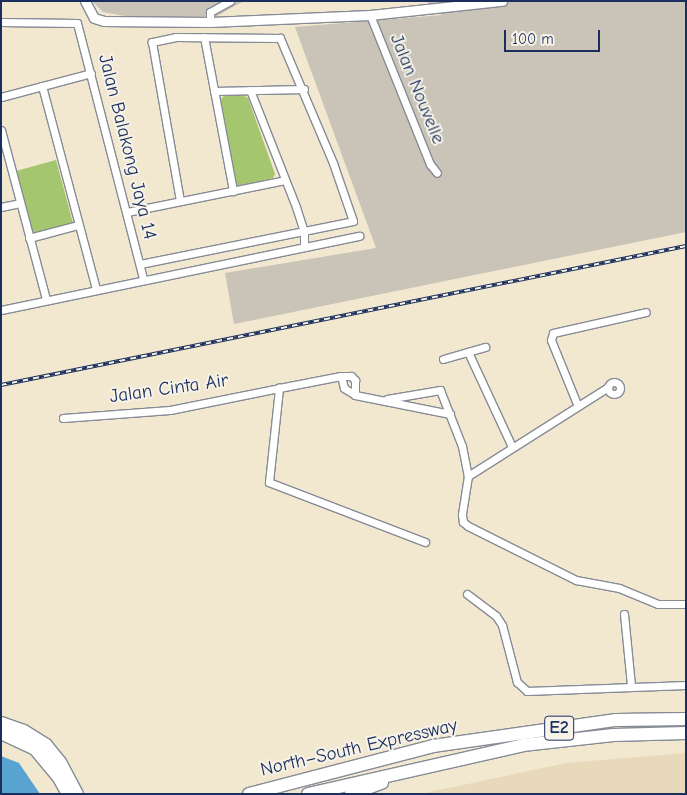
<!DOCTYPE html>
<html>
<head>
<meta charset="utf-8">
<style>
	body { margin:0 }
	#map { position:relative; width:687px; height:795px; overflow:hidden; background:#f2e7cf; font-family:"Comic Neue",sans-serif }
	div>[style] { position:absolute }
	.built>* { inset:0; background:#e8d9ba }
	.industrial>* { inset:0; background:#c9c3b8 }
	.green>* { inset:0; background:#a4c66f }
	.water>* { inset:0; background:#58a3d0 }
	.roads { filter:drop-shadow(1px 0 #868b96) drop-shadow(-1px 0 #868b96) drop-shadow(0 1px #868b96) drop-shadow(0 -1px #868b96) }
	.minor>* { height:7px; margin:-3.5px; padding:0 3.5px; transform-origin:3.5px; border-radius:3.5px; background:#fff }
	.minor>.ring { margin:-3.5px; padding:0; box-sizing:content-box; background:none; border:7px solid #fff; border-radius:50% }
	.tertiary>* { height:9px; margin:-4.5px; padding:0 4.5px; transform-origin:4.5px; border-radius:4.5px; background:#fff }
	.motorway>* { height:12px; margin:-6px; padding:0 6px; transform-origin:6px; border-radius:6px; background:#fff }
	.rail>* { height:4px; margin-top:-2px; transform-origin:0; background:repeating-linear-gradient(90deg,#f7f3e8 0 5.5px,#1b2f5e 0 11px); box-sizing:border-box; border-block:1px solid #1b2f5e }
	span { translate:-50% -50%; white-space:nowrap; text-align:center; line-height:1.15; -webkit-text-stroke:4px #f7f3e8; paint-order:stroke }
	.shield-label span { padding:1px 4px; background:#f7f3e8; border:1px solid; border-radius:4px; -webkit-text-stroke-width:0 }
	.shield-label { font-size:18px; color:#1b2f5e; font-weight:700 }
	.street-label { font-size:19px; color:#1b2f5e }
	.frame { position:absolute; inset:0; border:2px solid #1b2f5e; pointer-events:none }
	.scale { position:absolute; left:504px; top:30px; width:96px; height:22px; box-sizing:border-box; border:2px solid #1b2f5e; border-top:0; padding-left:6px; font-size:15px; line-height:18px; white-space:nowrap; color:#1b2f5e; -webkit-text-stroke:4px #f7f3e8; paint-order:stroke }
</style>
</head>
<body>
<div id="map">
	<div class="built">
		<i style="clip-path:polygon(686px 753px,686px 794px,420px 794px,566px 763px)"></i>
	</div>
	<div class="industrial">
		<i style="clip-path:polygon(92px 1px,244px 1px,215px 17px,125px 16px,103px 12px)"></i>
		<i style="clip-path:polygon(426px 1px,686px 1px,686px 232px,234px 324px,225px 273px,376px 248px,295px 27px,442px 15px)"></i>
	</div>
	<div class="green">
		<i style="clip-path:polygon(226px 94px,240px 94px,248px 98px,275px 174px,273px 178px,237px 187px,221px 99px)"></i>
		<i style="clip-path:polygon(56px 160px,73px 223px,33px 234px,16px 171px)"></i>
	</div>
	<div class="water">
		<i style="clip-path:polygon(1px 756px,19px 763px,40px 794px,1px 794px)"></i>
	</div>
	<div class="roads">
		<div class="minor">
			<i style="left:370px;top:15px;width:161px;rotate:68.1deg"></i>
			<i style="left:430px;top:164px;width:11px;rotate:52deg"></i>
			<i style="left:1px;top:22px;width:76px;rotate:0.8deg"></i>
			<i style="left:77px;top:23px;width:264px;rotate:75.5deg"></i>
			<i style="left:210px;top:22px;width:10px;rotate:-90deg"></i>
			<i style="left:210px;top:12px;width:23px;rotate:-29deg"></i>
			<i style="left:204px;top:37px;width:157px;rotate:79.3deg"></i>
			<i style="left:42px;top:86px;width:210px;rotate:75.1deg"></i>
			<i style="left:250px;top:90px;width:126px;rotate:68.5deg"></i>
			<i style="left:296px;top:207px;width:26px;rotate:72deg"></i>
			<i style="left:304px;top:232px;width:15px;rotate:90deg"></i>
			<i style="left:214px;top:91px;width:90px;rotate:-1.3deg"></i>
			<i style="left:1px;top:97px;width:93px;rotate:-14.9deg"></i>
			<i style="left:1px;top:130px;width:175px;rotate:75.1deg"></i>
			<i style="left:1px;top:207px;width:19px;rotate:-12deg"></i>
			<i style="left:127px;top:212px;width:161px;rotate:-11.4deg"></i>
			<i style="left:29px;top:238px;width:51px;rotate:-14.9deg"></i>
			<i style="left:140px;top:264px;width:217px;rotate:-11.4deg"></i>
			<i style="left:353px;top:221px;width:61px;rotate:-109deg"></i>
			<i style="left:333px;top:163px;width:136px;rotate:-113deg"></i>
			<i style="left:280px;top:38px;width:104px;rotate:-179.4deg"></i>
			<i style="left:176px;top:37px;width:25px;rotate:168deg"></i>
			<i style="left:152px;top:42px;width:161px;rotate:80deg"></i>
			<i style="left:1px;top:310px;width:366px;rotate:-11.7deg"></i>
			<i style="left:468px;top:352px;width:105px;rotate:65.1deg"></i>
			<i style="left:443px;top:359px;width:44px;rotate:-15.9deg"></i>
			<i style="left:341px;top:376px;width:10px"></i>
			<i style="left:351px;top:376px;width:6px;rotate:45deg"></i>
			<i style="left:355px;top:380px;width:15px;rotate:90deg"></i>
			<i class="ring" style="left:608px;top:382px;width:5px;height:5px"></i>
			<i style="left:387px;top:399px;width:54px;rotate:-9.6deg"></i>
			<i style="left:440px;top:390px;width:60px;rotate:68.6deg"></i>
			<i style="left:462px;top:446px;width:31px;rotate:79deg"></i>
			<i style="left:468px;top:476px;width:39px;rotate:99deg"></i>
			<i style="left:462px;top:515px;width:7px;rotate:82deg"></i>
			<i style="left:463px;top:522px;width:6px;rotate:39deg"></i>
			<i style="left:468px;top:526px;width:121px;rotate:26.6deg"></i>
			<i style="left:576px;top:580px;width:44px;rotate:10.5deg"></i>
			<i style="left:619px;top:588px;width:42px;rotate:22.3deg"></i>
			<i style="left:658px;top:604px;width:28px"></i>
			<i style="left:577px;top:404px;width:69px;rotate:-112.1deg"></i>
			<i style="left:551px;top:340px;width:7px;rotate:-74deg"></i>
			<i style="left:553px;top:333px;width:95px;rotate:-12.7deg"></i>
			<i style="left:63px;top:418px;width:107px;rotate:-4.3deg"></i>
			<i style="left:170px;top:410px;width:111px;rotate:-11.4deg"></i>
			<i style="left:468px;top:476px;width:166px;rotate:-32.4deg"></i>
			<i style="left:425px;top:542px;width:167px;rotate:-159deg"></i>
			<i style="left:269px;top:482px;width:95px;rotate:-83.9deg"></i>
			<i style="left:279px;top:388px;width:63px;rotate:-11deg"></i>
			<i style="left:341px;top:376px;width:12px;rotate:76deg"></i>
			<i style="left:344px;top:388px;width:13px;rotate:32deg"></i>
			<i style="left:355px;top:395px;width:97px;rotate:11.3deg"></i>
			<i style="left:467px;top:594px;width:36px;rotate:37deg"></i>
			<i style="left:496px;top:616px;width:11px;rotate:56deg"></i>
			<i style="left:502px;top:625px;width:59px;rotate:75.3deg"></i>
			<i style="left:517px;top:682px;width:13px;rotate:42deg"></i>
			<i style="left:527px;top:691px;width:159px;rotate:-2.2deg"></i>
			<i style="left:624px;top:614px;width:71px;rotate:84.4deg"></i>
		</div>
		<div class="tertiary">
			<i style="left:85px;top:1px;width:19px;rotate:62deg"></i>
			<i style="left:94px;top:18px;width:10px;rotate:17deg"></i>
			<i style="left:104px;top:21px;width:106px;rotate:0.5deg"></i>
			<i style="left:210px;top:22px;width:160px;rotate:-2.5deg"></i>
			<i style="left:370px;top:15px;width:133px;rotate:-6.1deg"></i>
		</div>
		<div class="motorway">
			<i style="left:1px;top:723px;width:24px;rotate:19deg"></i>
			<i style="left:24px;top:731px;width:26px;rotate:32deg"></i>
			<i style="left:46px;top:745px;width:22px;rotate:51deg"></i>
			<i style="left:60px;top:762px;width:36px;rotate:62deg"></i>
			<i style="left:1px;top:733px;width:38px;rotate:25deg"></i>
			<i style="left:35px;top:749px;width:35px;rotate:50deg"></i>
			<i style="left:58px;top:776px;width:21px;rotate:61deg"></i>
			<i style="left:249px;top:794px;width:190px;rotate:-14.6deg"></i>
			<i style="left:433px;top:746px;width:185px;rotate:-8.1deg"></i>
			<i style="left:616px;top:720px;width:70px;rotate:-0.8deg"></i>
			<i style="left:308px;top:794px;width:221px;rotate:-12.8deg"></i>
			<i style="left:523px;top:745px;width:91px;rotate:-6.3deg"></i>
			<i style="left:613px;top:735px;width:73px;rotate:-1.6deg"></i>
			<i style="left:351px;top:794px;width:33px;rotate:-20deg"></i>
		</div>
	</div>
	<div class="rail">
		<i style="left:1px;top:385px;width:699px;rotate:-11.47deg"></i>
	</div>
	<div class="shield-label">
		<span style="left:559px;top:728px">E2</span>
	</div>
	<div class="street-label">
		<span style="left:417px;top:89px;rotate:68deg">Jalan Nouvelle</span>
		<span style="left:127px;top:147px;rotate:76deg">Jalan Balakong Jaya 14</span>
		<span style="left:169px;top:389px;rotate:-8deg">Jalan Cinta Air</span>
		<span style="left:359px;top:748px;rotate:-13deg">North–South Expressway</span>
	</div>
	<div class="frame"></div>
	<div class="scale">100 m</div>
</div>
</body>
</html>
